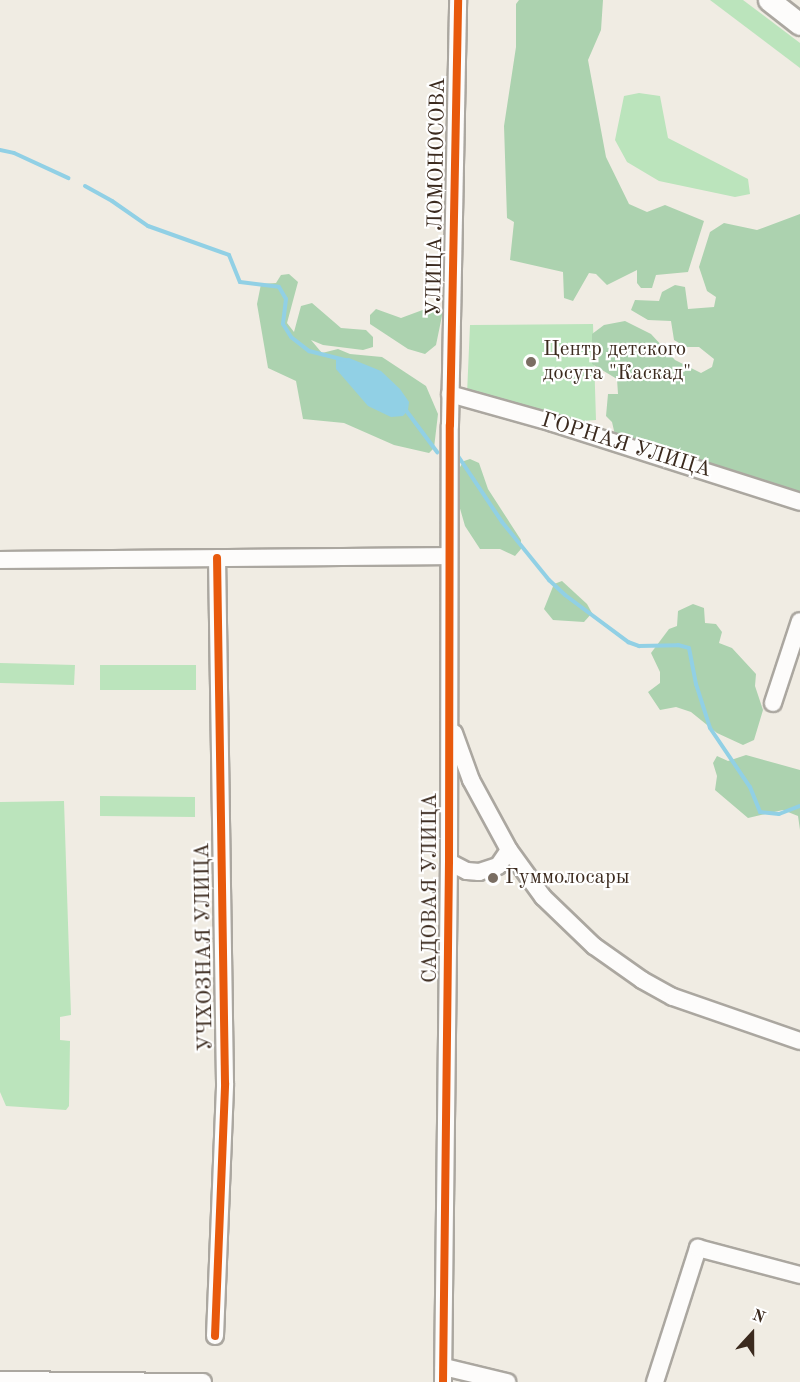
<!DOCTYPE html>
<html>
<head>
<meta charset="utf-8">
<style>
	body { margin:0 }
	#map { position:relative; width:800px; height:1382px; overflow:hidden; background:#f0ece3; font-family:"Old Standard TT",serif }
	div>[style] { position:absolute }
	.green>* { inset:0; background:#bbe4bc }
	.forest>* { inset:0; background:#acd2af }
	.water>* { inset:0; background:#91d0e5 }
	.stream>* { height:4px; margin:-2px; padding:0 2px; transform-origin:2px; border-radius:2px; background:#91d0e5 }
	.roads { filter:drop-shadow(2px 0 #aba7a0) drop-shadow(-2px 0 #aba7a0) drop-shadow(0 2px #aba7a0) drop-shadow(0 -2px #aba7a0) }
	.minor>* { height:16px; margin:-8px; padding:0 8px; transform-origin:8px; border-radius:8px; background:#fdfcfb }
	.tertiary>* { height:21px; margin:-10.5px; padding:0 10.5px; transform-origin:10.5px; border-radius:10.5px; background:#fdfcfb }
	.cycleway>* { height:8px; margin:-4px; padding:0 4px; transform-origin:4px; border-radius:4px; background:#e8590c }
	.dots>* { width:16px; height:16px; translate:-50% -50%; box-sizing:border-box; border:3px solid #fff; border-radius:50% }
	span { translate:-50% -50%; white-space:nowrap; text-align:center; line-height:1.15; -webkit-text-stroke:4.5px #fff; paint-order:stroke }
	.street-label { font-size:21px; color:#3b2a1e }
	.poi-label { font-size:21px; color:#3b2a1e }
	.left { translate:0 -50%; text-align:left }
	.north { position:absolute; left:722px; top:1304px; width:60px; height:60px; -webkit-text-stroke:4px #fff; paint-order:stroke; rotate:21deg; font-size:16px; font-weight:700; line-height:24px; text-align:center; color:#3b2a1e }
	.north::after { content:''; display:block; margin:auto; width:21px; height:27px; background:#3b2a1e; clip-path:polygon(50% 0,100% 100%,50% 72%,0 100%) }
</style>
</head>
<body>
<div id="map">
	<div class="green">
		<i style="clip-path:polygon(710px 0,743px 0,800px 43px,800px 68px)"></i>
		<i style="clip-path:polygon(639px 93px,660px 96px,668px 138px,748px 179px,750px 194px,735px 197px,659px 181px,627px 162px,615px 140px,624px 96px)"></i>
		<i style="clip-path:polygon(593px 324px,596px 420px,581px 421px,577px 426px,467px 394px,470px 325px)"></i>
		<i style="clip-path:polygon(0 663px,75px 665px,74px 685px,0 683px)"></i>
		<i style="clip-path:polygon(100px 665px,196px 665px,196px 690px,100px 690px)"></i>
		<i style="clip-path:polygon(100px 796px,195px 797px,195px 817px,100px 816px)"></i>
		<i style="clip-path:polygon(64px 801px,71px 1015px,60px 1017px,60px 1040px,70px 1041px,69px 1106px,66px 1110px,6px 1106px,0 1092px,0 802px)"></i>
	</div>
	<div class="forest">
		<i style="clip-path:polygon(519px 0,603px 0,601px 30px,588px 60px,606px 157px,629px 204px,647px 212px,665px 205px,704px 221px,688px 272px,656px 275px,652px 288px,641px 288px,637px 283px,637px 270px,607px 285px,596px 274px,589px 273px,573px 301px,564px 298px,563px 272px,510px 260px,514px 222px,507px 218px,504px 126px,516px 47px,516px 4px)"></i>
		<i style="clip-path:polygon(800px 214px,800px 495px,615px 435px,612px 422px,606px 416px,608px 394px,618px 394px,617px 379px,592px 364px,592px 334px,604px 325px,625px 321px,651px 334px,675px 360px,701px 373px,712px 367px,714px 359px,699px 347px,686px 347px,674px 340px,671px 321px,648px 320px,631px 310px,635px 300px,659px 301px,662px 292px,675px 285px,685px 287px,688px 309px,714px 307px,716px 297px,707px 291px,699px 267px,710px 232px,724px 223px,757px 230px)"></i>
		<i style="clip-path:polygon(289px 274px,298px 282px,287px 323px,294px 332px,301px 306px,312px 303px,341px 328px,366px 330px,373px 337px,373px 347px,363px 350px,323px 345px,311px 340px,322px 353px,338px 349px,350px 354px,382px 357px,426px 386px,438px 414px,434px 448px,429px 453px,394px 445px,344px 423px,303px 419px,296px 381px,268px 368px,257px 304px,261px 284px,276px 283px,281px 275px)"></i>
		<i style="clip-path:polygon(436px 305px,443px 311px,436px 345px,425px 354px,408px 349px,370px 324px,370px 315px,376px 309px,401px 318px)"></i>
		<i style="clip-path:polygon(470px 459px,479px 463px,488px 489px,521px 540px,521px 549px,515px 556px,500px 549px,480px 549px,465px 526px,459px 505px,460px 467px,464px 461px)"></i>
		<i style="clip-path:polygon(562px 581px,587px 604px,592px 613px,584px 622px,553px 620px,544px 609px,554px 584px)"></i>
		<i style="clip-path:polygon(693px 604px,704px 608px,705px 623px,716px 624px,722px 632px,719px 643px,732px 648px,756px 674px,755px 686px,763px 710px,754px 740px,743px 745px,717px 733px,691px 712px,676px 707px,660px 710px,648px 692px,660px 683px,660px 672px,651px 653px,669px 629px,677px 626px,678px 611px)"></i>
		<i style="clip-path:polygon(746px 755px,800px 770px,800px 830px,798px 816px,783px 810px,748px 818px,715px 790px,717px 776px,713px 763px,717px 756px,728px 761px)"></i>
	</div>
	<div class="water">
		<i style="clip-path:polygon(349px 358px,381px 371px,400px 389px,409px 402px,408px 410px,403px 416px,391px 417px,368px 406px,336px 369px,336px 359px)"></i>
	</div>
	<div class="stream">
		<i style="left:0;top:150px;width:14px;rotate:12deg"></i>
		<i style="left:14px;top:153px;width:60px;rotate:24.8deg"></i>
		<i style="left:85px;top:186px;width:31px;rotate:29deg"></i>
		<i style="left:112px;top:201px;width:44px;rotate:34.8deg"></i>
		<i style="left:148px;top:226px;width:86px;rotate:19.7deg"></i>
		<i style="left:229px;top:255px;width:29px;rotate:68deg"></i>
		<i style="left:240px;top:282px;width:39px;rotate:7deg"></i>
		<i style="left:279px;top:287px;width:14px;rotate:60deg"></i>
		<i style="left:286px;top:299px;width:25px;rotate:97deg"></i>
		<i style="left:283px;top:324px;width:15px;rotate:58deg"></i>
		<i style="left:291px;top:337px;width:23px;rotate:38deg"></i>
		<i style="left:309px;top:351px;width:37px;rotate:14deg"></i>
		<i style="left:405px;top:409px;width:54px;rotate:53.3deg"></i>
		<i style="left:458px;top:456px;width:79px;rotate:56.3deg"></i>
		<i style="left:502px;top:522px;width:75px;rotate:51deg"></i>
		<i style="left:549px;top:580px;width:22px;rotate:43deg"></i>
		<i style="left:565px;top:595px;width:79px;rotate:36.7deg"></i>
		<i style="left:628px;top:642px;width:12px;rotate:20deg"></i>
		<i style="left:639px;top:646px;width:39px;rotate:-1deg"></i>
		<i style="left:678px;top:645px;width:11px;rotate:15deg"></i>
		<i style="left:689px;top:648px;width:37px;rotate:79deg"></i>
		<i style="left:696px;top:684px;width:46px;rotate:72.3deg"></i>
		<i style="left:710px;top:728px;width:71px;rotate:55.9deg"></i>
		<i style="left:750px;top:787px;width:27px;rotate:68deg"></i>
		<i style="left:760px;top:812px;width:19px;rotate:6deg"></i>
		<i style="left:779px;top:814px;width:22px;rotate:-21deg"></i>
	</div>
	<div class="roads">
		<div class="minor">
			<i style="left:450px;top:394px;width:107px;rotate:15.7deg"></i>
			<i style="left:553px;top:423px;width:259px;rotate:17.7deg"></i>
			<i style="left:0;top:560px;width:449px;rotate:-0.5deg"></i>
			<i style="left:773px;top:703px;width:86px;rotate:-71.8deg"></i>
			<i style="left:454px;top:733px;width:50px;rotate:70.1deg"></i>
			<i style="left:471px;top:780px;width:80px;rotate:61.5deg"></i>
			<i style="left:509px;top:850px;width:58px;rotate:54.1deg"></i>
			<i style="left:543px;top:897px;width:71px;rotate:43.9deg"></i>
			<i style="left:594px;top:946px;width:59px;rotate:35.3deg"></i>
			<i style="left:642px;top:980px;width:35px;rotate:29deg"></i>
			<i style="left:673px;top:997px;width:134px;rotate:19.1deg"></i>
			<i style="left:449px;top:862px;width:20px;rotate:27deg"></i>
			<i style="left:467px;top:871px;width:12px;rotate:5deg"></i>
			<i style="left:479px;top:872px;width:20px;rotate:-18deg"></i>
			<i style="left:498px;top:866px;width:19px;rotate:-55deg"></i>
			<i style="left:215px;top:1336px;width:253px;rotate:-87.7deg"></i>
			<i style="left:225px;top:1083px;width:525px;rotate:-90.87deg"></i>
			<i style="left:444px;top:1367px;width:65px;rotate:13.4deg"></i>
			<i style="left:0;top:1380px;width:203px;rotate:0.6deg"></i>
			<i style="left:443px;top:1382px;width:520px;rotate:-89.34deg"></i>
			<i style="left:449px;top:862px;width:437px;rotate:-89.9deg"></i>
			<i style="left:450px;top:425px;width:425px;rotate:-88.9deg"></i>
			<i style="left:655px;top:1382px;width:141px;rotate:-72.2deg"></i>
			<i style="left:698px;top:1248px;width:106px;rotate:14.8deg"></i>
		</div>
		<div class="tertiary">
			<i style="left:769px;top:0;width:39px;rotate:38deg"></i>
		</div>
	</div>
	<div class="cycleway">
		<i style="left:215px;top:1336px;width:253px;rotate:-87.7deg"></i>
		<i style="left:225px;top:1083px;width:525px;rotate:-90.87deg"></i>
		<i style="left:443px;top:1382px;width:520px;rotate:-89.34deg"></i>
		<i style="left:449px;top:862px;width:437px;rotate:-89.9deg"></i>
		<i style="left:450px;top:425px;width:425px;rotate:-88.9deg"></i>
	</div>
	<div class="dots">
		<i style="left:531px;top:362px;background:#7a6e63"></i>
		<i style="left:493px;top:878px;background:#7a6e63"></i>
	</div>
	<div class="street-label">
		<span style="left:437px;top:197px;rotate:-89deg">УЛИЦА ЛОМОНОСОВА</span>
		<span style="left:626px;top:446px;rotate:17deg">ГОРНАЯ УЛИЦА</span>
		<span style="left:431px;top:888px;rotate:-90deg">САДОВАЯ УЛИЦА</span>
		<span style="left:205px;top:947px;rotate:-91deg">УЧХОЗНАЯ УЛИЦА</span>
	</div>
	<div class="poi-label">
		<span class="left" style="left:543px;top:362px">Центр детского<br>досуга "Каскад"</span>
		<span class="left" style="left:505px;top:878px">Гуммолосары</span>
	</div>
	<div class="north">N</div>
</div>
</body>
</html>
